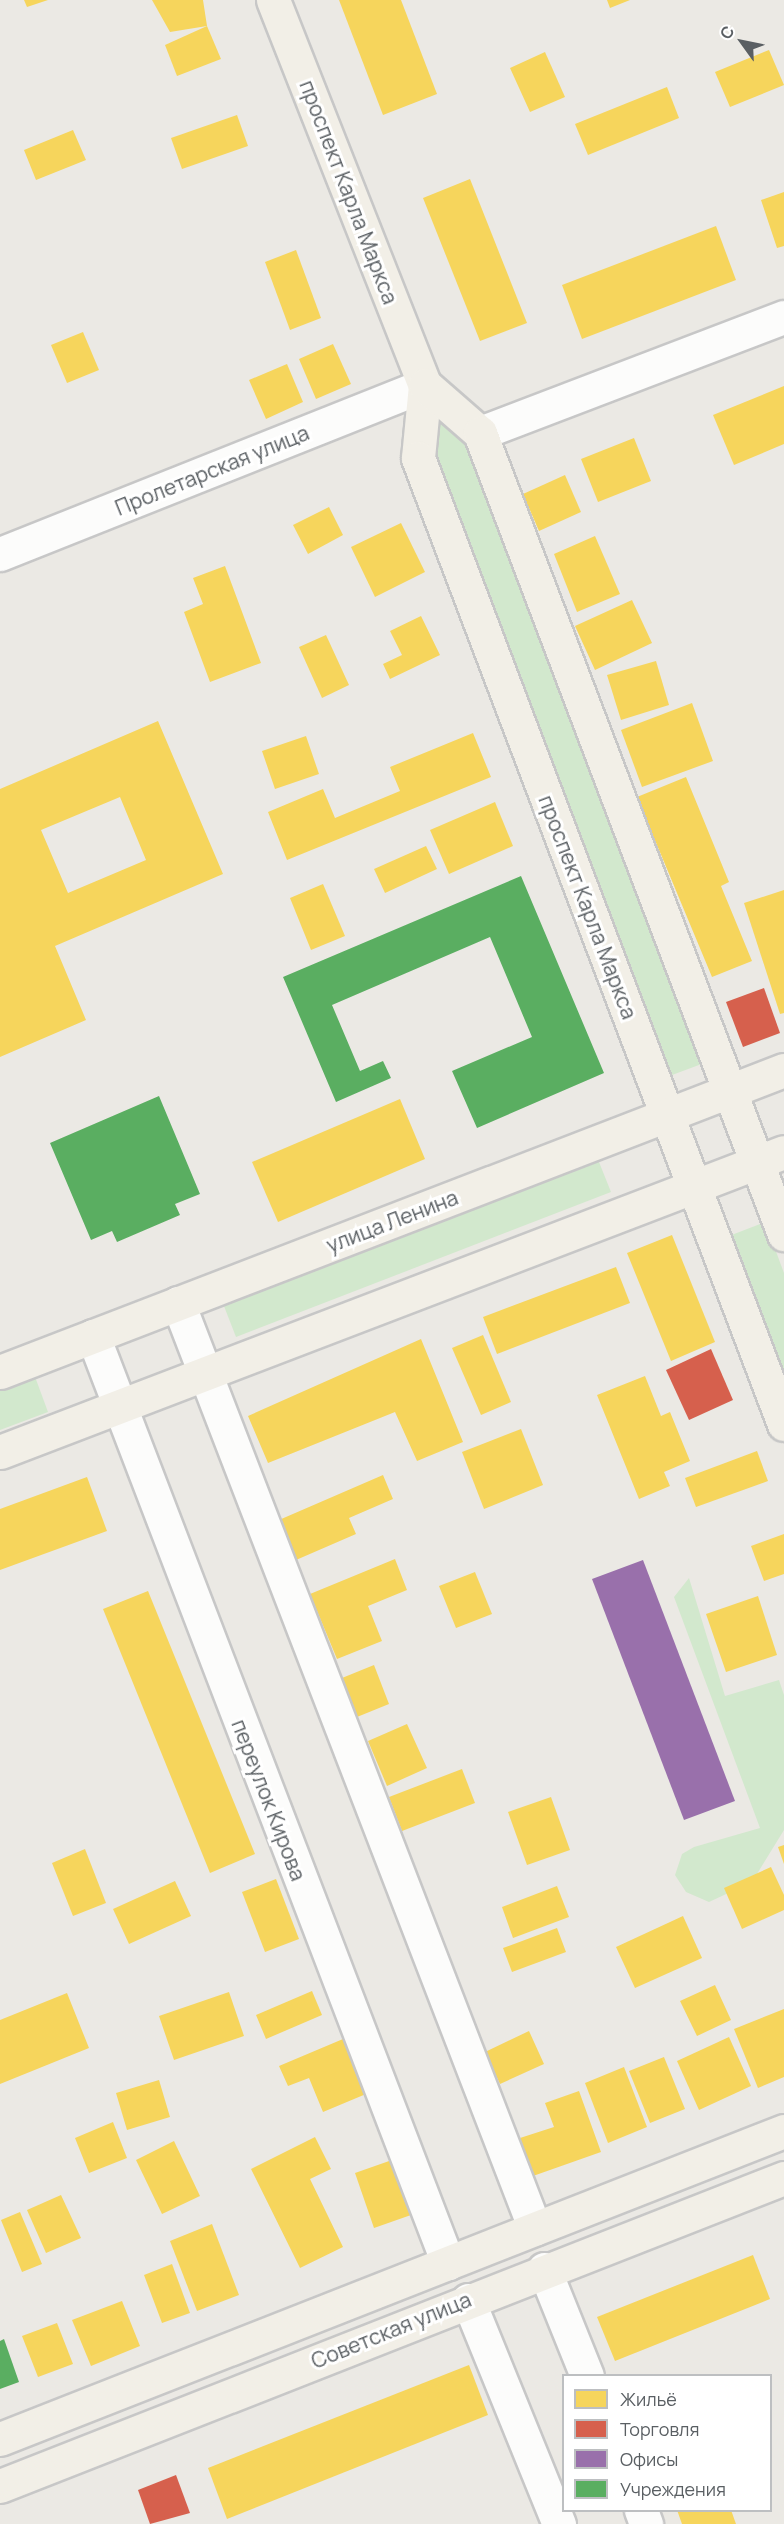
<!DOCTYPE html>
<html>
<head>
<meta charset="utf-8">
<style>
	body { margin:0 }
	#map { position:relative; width:784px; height:2524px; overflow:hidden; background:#ebe9e4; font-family:Manrope,sans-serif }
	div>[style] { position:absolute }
	.green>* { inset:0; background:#d2e8cd }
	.homes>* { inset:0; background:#f6d55c }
	.shops>* { inset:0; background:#d6604d }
	.offices>* { inset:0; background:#9970ab }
	.public>* { inset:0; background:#5aae61 }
	.roads { filter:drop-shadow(2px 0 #c7c7c7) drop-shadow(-2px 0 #c7c7c7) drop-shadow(0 2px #c7c7c7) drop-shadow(0 -2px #c7c7c7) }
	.minor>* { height:33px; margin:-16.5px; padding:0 16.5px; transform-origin:16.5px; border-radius:16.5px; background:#fcfcfb }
	.major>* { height:33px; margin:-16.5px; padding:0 16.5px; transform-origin:16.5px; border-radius:16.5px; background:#f2efe7 }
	span { translate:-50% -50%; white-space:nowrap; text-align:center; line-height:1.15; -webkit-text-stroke:6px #fff; paint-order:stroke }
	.street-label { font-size:21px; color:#5a5f63 }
	.legend { position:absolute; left:562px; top:2374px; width:210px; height:138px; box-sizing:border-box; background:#fff; border:2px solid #bdbfc1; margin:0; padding:8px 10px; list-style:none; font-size:18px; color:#5a5f63 }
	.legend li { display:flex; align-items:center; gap:12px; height:30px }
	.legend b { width:30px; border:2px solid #bdbfc1 }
	.north { position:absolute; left:712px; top:12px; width:60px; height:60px; -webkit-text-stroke:4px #fff; paint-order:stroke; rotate:303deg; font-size:16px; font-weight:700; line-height:24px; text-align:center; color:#5a5f63 }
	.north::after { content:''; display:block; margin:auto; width:21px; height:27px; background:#5a5f63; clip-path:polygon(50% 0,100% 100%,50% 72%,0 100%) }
</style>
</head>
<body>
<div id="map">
	<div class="green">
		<i style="clip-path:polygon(432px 400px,475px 438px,707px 1062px,664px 1078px,427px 456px)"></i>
		<i style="clip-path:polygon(597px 1157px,611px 1192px,236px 1337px,222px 1301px)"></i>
		<i style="clip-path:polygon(765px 1222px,784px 1273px,784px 1381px,729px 1236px)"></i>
		<i style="clip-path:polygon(34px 1374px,48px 1412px,0 1430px,0 1387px)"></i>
		<i style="clip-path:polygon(689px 1578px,725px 1696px,779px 1680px,784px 1695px,784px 1830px,752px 1882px,709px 1902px,686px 1892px,675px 1875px,682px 1854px,694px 1847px,760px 1828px,674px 1597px)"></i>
	</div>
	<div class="homes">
		<i style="clip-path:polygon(24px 0,48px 0,27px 7px)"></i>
		<i style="clip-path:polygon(152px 0,203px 0,207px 26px,170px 32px)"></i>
		<i style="clip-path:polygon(339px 0,401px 0,437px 94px,383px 115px)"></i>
		<i style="clip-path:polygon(607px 0,630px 0,610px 8px)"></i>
		<i style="clip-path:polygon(207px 26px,221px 59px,177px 76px,165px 45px)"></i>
		<i style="clip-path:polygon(769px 50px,784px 85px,730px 107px,715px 72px)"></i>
		<i style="clip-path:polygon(545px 52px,565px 97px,530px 112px,510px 68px)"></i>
		<i style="clip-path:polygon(667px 87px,679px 118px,588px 155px,575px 124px)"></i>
		<i style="clip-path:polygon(237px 115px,248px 146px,182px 169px,171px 138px)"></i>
		<i style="clip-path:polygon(73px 130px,86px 160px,36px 180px,24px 150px)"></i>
		<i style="clip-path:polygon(470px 179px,527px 323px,480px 341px,423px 198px)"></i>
		<i style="clip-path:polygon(784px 192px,784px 246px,777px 248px,761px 200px)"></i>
		<i style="clip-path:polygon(716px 226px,736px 280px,582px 339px,562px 285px)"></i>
		<i style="clip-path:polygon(296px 250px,321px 318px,290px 330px,265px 262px)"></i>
		<i style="clip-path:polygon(83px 332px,99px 370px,67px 383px,51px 345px)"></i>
		<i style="clip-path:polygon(333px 344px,351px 384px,316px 399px,299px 359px)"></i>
		<i style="clip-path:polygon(287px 364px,303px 402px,266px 419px,249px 380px)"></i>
		<i style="clip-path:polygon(784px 386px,784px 444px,734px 465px,713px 415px)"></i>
		<i style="clip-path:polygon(634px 438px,651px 481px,598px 502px,581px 459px)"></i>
		<i style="clip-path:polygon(565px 475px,581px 512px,539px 531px,523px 494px)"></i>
		<i style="clip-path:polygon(329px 507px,343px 535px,308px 554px,293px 525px)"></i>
		<i style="clip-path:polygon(401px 523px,425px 572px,375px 597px,351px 547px)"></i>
		<i style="clip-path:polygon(595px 536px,620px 594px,577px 612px,554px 554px)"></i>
		<i style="clip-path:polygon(225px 566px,261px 663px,210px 682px,184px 612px,203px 604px,193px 578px)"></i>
		<i style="clip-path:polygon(632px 600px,652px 643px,595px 670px,575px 626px)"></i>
		<i style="clip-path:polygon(421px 616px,440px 655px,390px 679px,383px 664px,402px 655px,390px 631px)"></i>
		<i style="clip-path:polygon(326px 635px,349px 685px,322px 698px,299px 647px)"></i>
		<i style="clip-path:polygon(656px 661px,669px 705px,621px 720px,607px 675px)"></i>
		<i style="clip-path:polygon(692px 703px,713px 761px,642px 787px,621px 730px)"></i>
		<i style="clip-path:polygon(evenodd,158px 721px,223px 874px,55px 946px,86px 1020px,0 1057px,0 789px,158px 721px,120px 797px,146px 860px,68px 893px,41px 830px,120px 797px)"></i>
		<i style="clip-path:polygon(473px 733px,491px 777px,287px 860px,268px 812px,323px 789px,335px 818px,400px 791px,390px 767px)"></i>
		<i style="clip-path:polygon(306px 736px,319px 774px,275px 789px,262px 751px)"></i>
		<i style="clip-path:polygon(686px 777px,729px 882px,721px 886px,752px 961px,712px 977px,637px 797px)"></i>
		<i style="clip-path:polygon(495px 802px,513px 846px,449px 874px,430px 830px)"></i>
		<i style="clip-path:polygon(426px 846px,437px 869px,385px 893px,374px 869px)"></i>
		<i style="clip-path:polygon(323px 884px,345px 936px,311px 950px,290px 898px)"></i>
		<i style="clip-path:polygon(784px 890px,784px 1013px,780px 1014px,744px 903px)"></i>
		<i style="clip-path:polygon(400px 1099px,425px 1159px,278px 1222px,252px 1162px)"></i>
		<i style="clip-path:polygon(672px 1235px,715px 1342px,671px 1361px,627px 1253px)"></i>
		<i style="clip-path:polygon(616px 1267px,630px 1303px,497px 1354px,483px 1317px)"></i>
		<i style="clip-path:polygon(483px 1335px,511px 1402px,481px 1415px,452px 1348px)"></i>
		<i style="clip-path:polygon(421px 1339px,463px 1442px,417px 1461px,395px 1412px,268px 1463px,248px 1416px)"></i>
		<i style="clip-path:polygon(645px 1376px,661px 1416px,670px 1412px,690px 1461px,664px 1472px,670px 1486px,639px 1499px,597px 1395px)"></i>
		<i style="clip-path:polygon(521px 1429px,543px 1485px,484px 1509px,462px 1452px)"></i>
		<i style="clip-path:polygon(757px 1451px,768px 1481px,696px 1507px,685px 1478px)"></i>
		<i style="clip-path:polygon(383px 1475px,393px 1499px,349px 1518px,356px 1534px,296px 1560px,279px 1520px)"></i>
		<i style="clip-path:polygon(87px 1477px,107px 1531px,0 1570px,0 1509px)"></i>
		<i style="clip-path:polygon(784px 1534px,784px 1574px,764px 1581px,751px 1546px)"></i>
		<i style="clip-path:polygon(395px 1559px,407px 1590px,368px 1606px,382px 1641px,337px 1659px,310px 1594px)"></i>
		<i style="clip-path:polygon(475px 1572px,492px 1614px,456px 1628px,439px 1586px)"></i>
		<i style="clip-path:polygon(148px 1591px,255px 1854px,210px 1873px,103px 1609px)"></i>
		<i style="clip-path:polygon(758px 1596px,777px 1655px,726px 1672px,706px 1614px)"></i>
		<i style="clip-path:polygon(374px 1665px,389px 1704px,357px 1717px,342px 1678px)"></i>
		<i style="clip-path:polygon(407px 1724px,427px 1768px,387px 1786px,368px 1741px)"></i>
		<i style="clip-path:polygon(462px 1769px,475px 1803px,402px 1831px,389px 1797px)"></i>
		<i style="clip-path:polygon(551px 1797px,570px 1850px,527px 1865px,508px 1812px)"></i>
		<i style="clip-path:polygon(784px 1845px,784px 1864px,778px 1847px)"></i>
		<i style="clip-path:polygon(85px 1849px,106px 1903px,73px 1916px,52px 1863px)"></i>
		<i style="clip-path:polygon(771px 1867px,784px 1895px,784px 1910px,742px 1929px,724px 1888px)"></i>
		<i style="clip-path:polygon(276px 1879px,299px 1939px,265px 1952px,242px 1892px)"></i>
		<i style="clip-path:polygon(175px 1881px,191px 1916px,129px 1944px,113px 1909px)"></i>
		<i style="clip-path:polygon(557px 1886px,569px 1917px,513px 1938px,502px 1907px)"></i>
		<i style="clip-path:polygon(683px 1916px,702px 1958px,635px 1988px,616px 1947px)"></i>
		<i style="clip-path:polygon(557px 1928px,566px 1952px,512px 1972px,503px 1948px)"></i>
		<i style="clip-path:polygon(715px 1985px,731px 2020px,697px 2036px,680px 2001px)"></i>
		<i style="clip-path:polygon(312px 1991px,322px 2015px,266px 2039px,256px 2015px)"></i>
		<i style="clip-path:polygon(229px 1992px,244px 2036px,174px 2060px,159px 2016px)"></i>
		<i style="clip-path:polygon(67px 1993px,89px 2048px,0 2084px,0 2020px)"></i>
		<i style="clip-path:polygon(784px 2009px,784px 2077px,758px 2088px,734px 2029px)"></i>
		<i style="clip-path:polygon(529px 2031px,544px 2064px,500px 2084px,485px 2052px)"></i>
		<i style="clip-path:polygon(729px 2037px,751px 2086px,699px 2110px,677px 2061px)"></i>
		<i style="clip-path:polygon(343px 2039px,366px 2094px,323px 2112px,309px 2078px,288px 2086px,279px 2066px)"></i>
		<i style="clip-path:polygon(664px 2057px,685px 2109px,650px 2123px,629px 2071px)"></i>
		<i style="clip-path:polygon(624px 2067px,647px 2127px,608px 2143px,585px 2083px)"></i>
		<i style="clip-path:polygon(159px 2080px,170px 2117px,127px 2130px,116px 2093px)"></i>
		<i style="clip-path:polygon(579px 2091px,601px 2152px,533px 2176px,520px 2138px,554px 2127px,545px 2103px)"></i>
		<i style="clip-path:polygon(113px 2122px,127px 2158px,89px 2173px,75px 2138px)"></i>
		<i style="clip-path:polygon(315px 2137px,331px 2169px,310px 2179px,343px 2247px,300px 2268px,251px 2169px)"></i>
		<i style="clip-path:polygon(174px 2141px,200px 2196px,162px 2214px,136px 2160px)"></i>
		<i style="clip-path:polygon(392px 2160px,411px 2215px,374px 2228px,355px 2173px)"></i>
		<i style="clip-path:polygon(61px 2195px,81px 2238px,46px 2253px,27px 2210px)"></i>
		<i style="clip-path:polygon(20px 2212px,42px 2264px,22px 2272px,1px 2220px)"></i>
		<i style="clip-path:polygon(212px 2224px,239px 2295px,197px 2311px,170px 2241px)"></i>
		<i style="clip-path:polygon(753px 2255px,770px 2299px,615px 2361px,597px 2317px)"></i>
		<i style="clip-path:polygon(172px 2264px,190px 2313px,162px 2323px,144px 2275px)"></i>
		<i style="clip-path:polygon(122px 2301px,140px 2346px,91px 2366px,72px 2320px)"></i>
		<i style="clip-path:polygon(57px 2323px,73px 2364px,38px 2377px,22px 2336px)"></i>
		<i style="clip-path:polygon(469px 2365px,488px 2415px,227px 2519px,208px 2468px)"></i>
		<i style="clip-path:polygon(677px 2510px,731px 2510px,736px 2524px,682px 2524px)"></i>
	</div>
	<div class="shops">
		<i style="clip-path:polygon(764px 988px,780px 1033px,743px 1047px,726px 1002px)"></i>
		<i style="clip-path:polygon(711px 1349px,733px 1400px,689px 1420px,666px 1370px)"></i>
		<i style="clip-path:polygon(176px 2475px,190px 2513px,150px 2524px,138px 2490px)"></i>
	</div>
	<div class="offices">
		<i style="clip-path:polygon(643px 1560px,735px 1801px,684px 1820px,592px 1579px)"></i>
	</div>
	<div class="public">
		<i style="clip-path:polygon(521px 876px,604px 1073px,477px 1128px,452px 1071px,532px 1037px,490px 937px,332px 1005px,360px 1071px,383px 1061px,391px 1078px,336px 1102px,283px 977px)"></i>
		<i style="clip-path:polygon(159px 1096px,200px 1194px,175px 1204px,180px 1215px,117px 1242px,112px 1231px,91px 1240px,50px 1143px)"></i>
		<i style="clip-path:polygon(4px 2339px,19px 2382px,0 2389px,0 2341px)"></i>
	</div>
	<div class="roads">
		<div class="minor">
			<i style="left:480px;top:433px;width:325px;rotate:-20.9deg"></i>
			<i style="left:0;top:554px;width:457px;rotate:-21.7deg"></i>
			<i style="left:178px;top:1303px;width:992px;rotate:68.92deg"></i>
			<i style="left:93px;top:1336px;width:993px;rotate:69.05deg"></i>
			<i style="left:544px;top:2269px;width:115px;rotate:68.1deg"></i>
			<i style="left:468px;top:2300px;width:242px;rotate:67.9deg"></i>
			<i style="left:641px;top:2510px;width:15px;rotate:70deg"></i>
		</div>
		<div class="major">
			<i style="left:273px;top:0;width:414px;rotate:68.5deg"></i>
			<i style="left:425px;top:385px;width:73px;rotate:95.5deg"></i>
			<i style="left:418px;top:458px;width:1033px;rotate:69.25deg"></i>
			<i style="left:425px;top:385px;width:73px;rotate:41.1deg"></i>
			<i style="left:480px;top:433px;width:857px;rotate:69.22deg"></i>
			<i style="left:0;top:1372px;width:840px;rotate:-21.07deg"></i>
			<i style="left:0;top:1452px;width:839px;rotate:-20.94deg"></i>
			<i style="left:0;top:2439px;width:842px;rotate:-21.45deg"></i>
			<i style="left:0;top:2486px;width:842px;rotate:-21.45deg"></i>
		</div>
	</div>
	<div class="street-label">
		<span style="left:349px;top:192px;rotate:69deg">проспект Карла Маркса</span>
		<span style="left:212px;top:470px;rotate:-22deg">Пролетарская улица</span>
		<span style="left:588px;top:907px;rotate:69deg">проспект Карла Маркса</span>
		<span style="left:392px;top:1221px;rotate:-21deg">улица Ленина</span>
		<span style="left:269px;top:1800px;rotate:69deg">переулок Кирова</span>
		<span style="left:391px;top:2330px;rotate:-22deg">Советская улица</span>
	</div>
	<ul class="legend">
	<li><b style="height:16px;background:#f6d55c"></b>Жильё</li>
	<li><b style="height:16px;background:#d6604d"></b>Торговля</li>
	<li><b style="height:16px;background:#9970ab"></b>Офисы</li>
	<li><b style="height:16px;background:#5aae61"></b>Учреждения</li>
	</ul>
	<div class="north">С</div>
</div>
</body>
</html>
